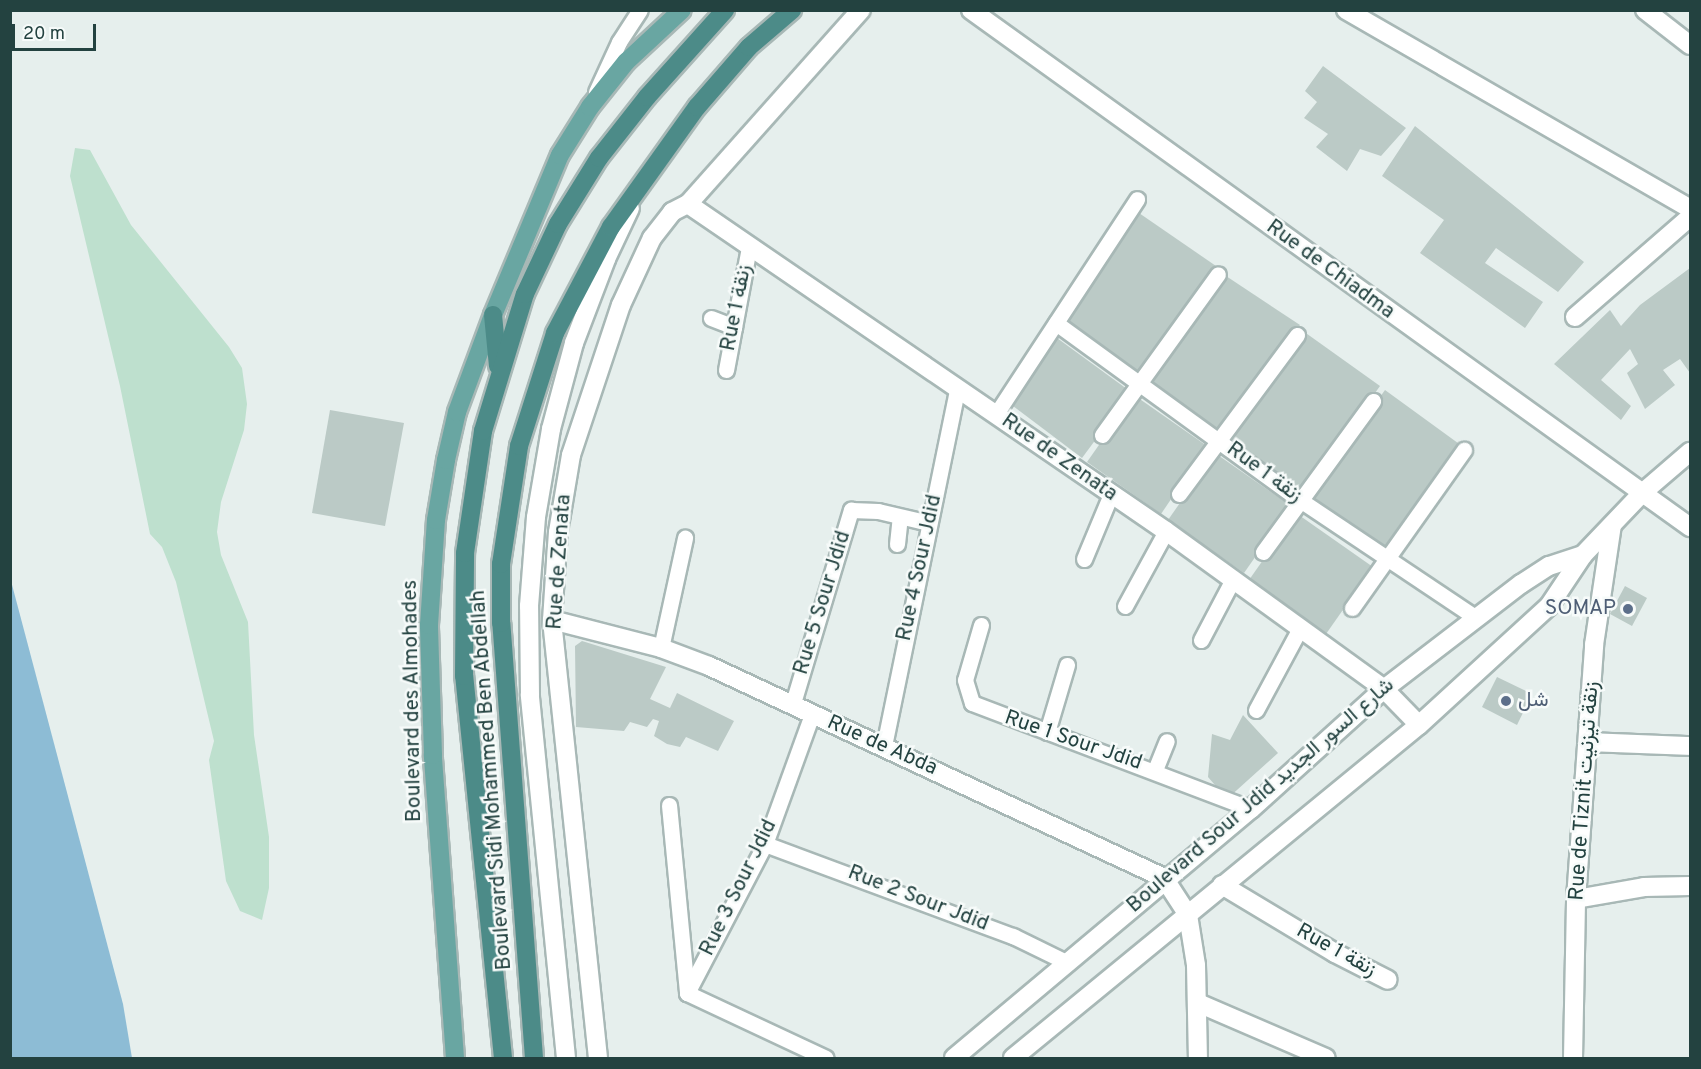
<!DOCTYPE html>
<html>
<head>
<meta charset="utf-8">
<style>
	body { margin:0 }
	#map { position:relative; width:1701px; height:1069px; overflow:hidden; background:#e6efed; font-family:Overpass,Vazirmatn,sans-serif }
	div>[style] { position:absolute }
	.green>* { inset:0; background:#bee0ce }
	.water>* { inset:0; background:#8dbcd5 }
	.building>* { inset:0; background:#bbcac6 }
	.roads { filter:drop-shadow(2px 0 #a8b8b6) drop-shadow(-2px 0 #a8b8b6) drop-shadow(0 2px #a8b8b6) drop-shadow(0 -2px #a8b8b6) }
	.service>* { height:15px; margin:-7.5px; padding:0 7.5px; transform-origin:7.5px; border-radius:7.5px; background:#fff }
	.minor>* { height:18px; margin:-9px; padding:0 9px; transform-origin:9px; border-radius:9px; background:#fff }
	.tertiary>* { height:18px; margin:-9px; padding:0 9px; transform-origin:9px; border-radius:9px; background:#fff }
	.primary>* { height:18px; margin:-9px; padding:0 9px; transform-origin:9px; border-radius:9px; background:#69a6a2 }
	.trunk>* { height:18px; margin:-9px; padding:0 9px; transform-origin:9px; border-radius:9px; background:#4c8b88 }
	.dots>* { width:16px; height:16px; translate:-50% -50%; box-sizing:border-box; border:3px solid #f7fbfa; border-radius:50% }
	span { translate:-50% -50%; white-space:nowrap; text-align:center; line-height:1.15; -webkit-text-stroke:5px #f7fbfa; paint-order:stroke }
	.street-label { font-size:21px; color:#234240 }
	.service-label { font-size:21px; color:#4e5e75 }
	.right { translate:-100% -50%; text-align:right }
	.left { translate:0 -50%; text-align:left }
	.frame { position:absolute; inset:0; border:12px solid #234240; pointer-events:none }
	.scale { position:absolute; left:12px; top:24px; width:84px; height:27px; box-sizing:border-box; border:3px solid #234240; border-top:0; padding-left:8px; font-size:18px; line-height:21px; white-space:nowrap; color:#234240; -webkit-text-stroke:4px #f7fbfa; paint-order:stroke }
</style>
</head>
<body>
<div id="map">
	<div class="green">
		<i style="clip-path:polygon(75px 148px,90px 150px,131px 225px,229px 347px,242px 368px,247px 404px,244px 430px,221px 502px,217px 532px,221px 555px,248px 622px,254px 735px,269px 837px,269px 888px,262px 920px,240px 911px,226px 881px,209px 760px,214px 741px,176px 582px,162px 547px,150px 534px,120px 386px,70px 176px)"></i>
	</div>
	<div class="water">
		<i style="clip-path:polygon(11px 581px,123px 1004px,132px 1058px,11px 1058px)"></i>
	</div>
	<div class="building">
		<i style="clip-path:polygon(1323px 66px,1406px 128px,1381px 156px,1360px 149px,1347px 171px,1316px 147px,1328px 134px,1304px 118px,1317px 102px,1305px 91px)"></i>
		<i style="clip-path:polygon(1415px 126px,1584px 262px,1558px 292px,1496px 248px,1485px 263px,1543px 302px,1525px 328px,1420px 253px,1444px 220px,1382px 176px)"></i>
		<i style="clip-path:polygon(1139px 213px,1216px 266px,1140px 376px,1064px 323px)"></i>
		<i style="clip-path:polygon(1690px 268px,1690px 373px,1680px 359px,1663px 370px,1675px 385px,1645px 409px,1627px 373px,1638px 364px,1630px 349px,1601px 380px,1631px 406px,1621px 420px,1554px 364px,1610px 310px,1621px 326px,1640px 305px)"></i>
		<i style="clip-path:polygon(1223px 274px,1300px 325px,1223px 434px,1148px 383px)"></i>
		<i style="clip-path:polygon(1303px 331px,1380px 386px,1303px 494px,1226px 439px)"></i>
		<i style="clip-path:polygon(1057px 338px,1131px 392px,1082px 458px,1009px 403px)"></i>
		<i style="clip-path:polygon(1385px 390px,1462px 446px,1386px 553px,1308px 498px)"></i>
		<i style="clip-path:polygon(1134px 395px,1207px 446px,1161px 514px,1087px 462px)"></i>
		<i style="clip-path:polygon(330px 410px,404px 423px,385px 526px,312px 513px)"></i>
		<i style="clip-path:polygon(1215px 453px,1291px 506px,1244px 573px,1168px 520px)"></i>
		<i style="clip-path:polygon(1296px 513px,1373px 567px,1326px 634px,1249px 580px)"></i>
		<i style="clip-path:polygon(1625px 586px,1647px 598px,1632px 626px,1610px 614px)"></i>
		<i style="clip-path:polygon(582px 641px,666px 667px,650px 699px,670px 708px,677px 693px,734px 721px,718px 751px,686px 737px,680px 747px,667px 744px,654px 736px,659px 721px,653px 719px,647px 727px,630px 722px,624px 731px,576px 727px,575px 646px)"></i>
		<i style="clip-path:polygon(1497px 677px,1532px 694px,1517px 725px,1482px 707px)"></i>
		<i style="clip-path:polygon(1243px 715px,1278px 753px,1227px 799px,1208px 777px,1212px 734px,1230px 740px)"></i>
	</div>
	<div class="roads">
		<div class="service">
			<i style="left:596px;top:92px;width:55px;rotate:-65.3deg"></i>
			<i style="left:619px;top:42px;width:38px;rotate:-57deg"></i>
			<i style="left:711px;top:318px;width:25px;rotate:21deg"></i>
			<i style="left:1056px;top:323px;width:301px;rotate:36deg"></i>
			<i style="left:1300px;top:500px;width:211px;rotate:33.8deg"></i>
			<i style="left:726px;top:370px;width:125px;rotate:-79.4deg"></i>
			<i style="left:996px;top:414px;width:257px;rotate:-56.7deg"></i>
			<i style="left:1102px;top:435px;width:198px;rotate:-54.2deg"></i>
			<i style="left:1179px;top:494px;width:198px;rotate:-53.4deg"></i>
			<i style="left:897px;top:544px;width:27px;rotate:-84deg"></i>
			<i style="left:1263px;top:552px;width:187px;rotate:-53.9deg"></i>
			<i style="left:1084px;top:559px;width:70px;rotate:-67.4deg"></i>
			<i style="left:1125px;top:606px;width:85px;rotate:-61.3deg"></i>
			<i style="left:1352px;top:608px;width:194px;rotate:-54.7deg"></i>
			<i style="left:981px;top:625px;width:57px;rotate:106.2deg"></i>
			<i style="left:965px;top:680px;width:24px;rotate:73deg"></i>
			<i style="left:972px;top:703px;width:298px;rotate:20.8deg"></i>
			<i style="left:1201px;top:640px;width:67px;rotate:-62.3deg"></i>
			<i style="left:661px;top:648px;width:113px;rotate:-77.7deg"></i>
			<i style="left:793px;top:703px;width:202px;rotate:-73.3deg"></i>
			<i style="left:851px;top:510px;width:27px;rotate:2deg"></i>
			<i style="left:878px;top:511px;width:52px;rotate:13.2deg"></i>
			<i style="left:1256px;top:710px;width:91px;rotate:-61.7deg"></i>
			<i style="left:1047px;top:732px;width:70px;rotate:-73.4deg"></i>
			<i style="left:884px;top:746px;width:363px;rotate:-78.4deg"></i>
			<i style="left:1155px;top:770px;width:31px;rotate:-68deg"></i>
			<i style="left:669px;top:805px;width:189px;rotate:84.5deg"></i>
			<i style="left:765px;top:844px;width:265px;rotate:20.4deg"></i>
			<i style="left:1013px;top:936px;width:61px;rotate:26.1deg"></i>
			<i style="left:687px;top:993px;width:168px;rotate:-62.4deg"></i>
			<i style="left:765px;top:844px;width:138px;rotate:-70.1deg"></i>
			<i style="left:687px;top:993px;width:153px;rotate:25.1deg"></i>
		</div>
		<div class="minor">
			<i style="left:971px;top:10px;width:886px;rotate:35.72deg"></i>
			<i style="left:1346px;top:10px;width:397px;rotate:30deg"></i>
			<i style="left:1645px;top:10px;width:57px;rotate:37.9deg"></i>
			<i style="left:688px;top:204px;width:579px;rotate:34.38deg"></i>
			<i style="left:1166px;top:531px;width:269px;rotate:35.9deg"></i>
			<i style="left:1384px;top:689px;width:50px;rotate:45.8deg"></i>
			<i style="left:1575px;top:317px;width:152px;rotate:-41deg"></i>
			<i style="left:552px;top:620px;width:113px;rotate:14.4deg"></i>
			<i style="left:661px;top:648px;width:51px;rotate:20.6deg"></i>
			<i style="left:709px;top:666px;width:502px;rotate:24.98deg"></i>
			<i style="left:1164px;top:878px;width:44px;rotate:57deg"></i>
			<i style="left:1188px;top:915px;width:51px;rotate:80.9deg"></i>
			<i style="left:1196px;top:965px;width:93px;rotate:88.8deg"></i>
			<i style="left:1590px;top:742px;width:100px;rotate:2.3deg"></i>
			<i style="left:1222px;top:885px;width:132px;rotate:31deg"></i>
			<i style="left:1335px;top:953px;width:59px;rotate:27deg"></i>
			<i style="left:1576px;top:899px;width:69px;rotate:-10deg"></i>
			<i style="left:1644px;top:887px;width:46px;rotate:-1.2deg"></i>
			<i style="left:1198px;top:1003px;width:139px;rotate:23.3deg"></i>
			<i style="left:598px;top:1058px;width:440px;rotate:-96deg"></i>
			<i style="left:552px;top:620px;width:88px;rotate:-86.1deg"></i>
			<i style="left:558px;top:532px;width:78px;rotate:-80.4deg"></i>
			<i style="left:571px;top:455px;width:158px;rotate:-71.6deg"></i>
			<i style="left:621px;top:305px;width:74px;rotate:-65.2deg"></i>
			<i style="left:652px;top:238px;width:33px;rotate:-52deg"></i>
			<i style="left:672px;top:212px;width:18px;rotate:-27deg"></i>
			<i style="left:688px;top:204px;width:260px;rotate:-48.3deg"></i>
		</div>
		<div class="tertiary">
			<i style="left:566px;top:1058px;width:365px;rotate:-95.7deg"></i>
			<i style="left:530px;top:695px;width:89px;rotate:-90.6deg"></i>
			<i style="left:529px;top:606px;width:89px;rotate:-85.5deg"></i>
			<i style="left:536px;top:517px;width:89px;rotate:-80.3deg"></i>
			<i style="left:551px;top:429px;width:89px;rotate:-75deg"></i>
			<i style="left:574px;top:343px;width:90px;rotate:-69.1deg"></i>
			<i style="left:606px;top:259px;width:56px;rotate:-64.8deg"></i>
			<i style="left:954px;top:1058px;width:388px;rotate:-40deg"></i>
			<i style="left:1251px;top:809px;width:179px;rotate:-42.1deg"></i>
			<i style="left:1384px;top:689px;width:173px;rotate:-37.5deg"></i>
			<i style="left:1521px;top:584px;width:33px;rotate:-33deg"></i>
			<i style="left:1549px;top:566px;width:36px;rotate:-18deg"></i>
			<i style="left:1013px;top:1058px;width:525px;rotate:-39.36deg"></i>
			<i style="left:1419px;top:725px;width:176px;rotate:-42.5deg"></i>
			<i style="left:1549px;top:606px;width:61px;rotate:-56.3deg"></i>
			<i style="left:1583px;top:555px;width:84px;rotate:-46.4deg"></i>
			<i style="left:1641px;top:494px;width:65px;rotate:-40.6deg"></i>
			<i style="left:1573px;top:1058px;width:159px;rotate:-88.9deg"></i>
			<i style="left:1576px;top:899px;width:255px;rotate:-85.9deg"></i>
			<i style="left:1594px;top:645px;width:121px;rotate:-81.5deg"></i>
		</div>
		<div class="primary">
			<i style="left:455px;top:1058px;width:304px;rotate:-94.2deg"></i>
			<i style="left:433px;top:755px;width:130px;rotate:-91.8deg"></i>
			<i style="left:429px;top:625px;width:105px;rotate:-86.2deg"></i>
			<i style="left:436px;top:520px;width:61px;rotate:-80.5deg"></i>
			<i style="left:446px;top:460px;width:49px;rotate:-77.1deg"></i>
			<i style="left:457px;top:412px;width:103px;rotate:-69.6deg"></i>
			<i style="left:493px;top:315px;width:173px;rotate:-67.3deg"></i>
			<i style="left:560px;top:155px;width:57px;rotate:-58deg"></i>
			<i style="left:590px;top:107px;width:58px;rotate:-51.3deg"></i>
			<i style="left:626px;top:62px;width:76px;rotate:-42.9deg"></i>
		</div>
		<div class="trunk">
			<i style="left:493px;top:315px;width:51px;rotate:84.4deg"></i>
			<i style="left:503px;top:1058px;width:384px;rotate:-95.8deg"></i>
			<i style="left:464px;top:676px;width:123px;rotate:-89.5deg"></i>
			<i style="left:465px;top:553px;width:123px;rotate:-81.6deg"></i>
			<i style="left:483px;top:431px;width:143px;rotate:-73deg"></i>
			<i style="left:525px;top:294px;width:77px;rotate:-64.8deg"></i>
			<i style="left:558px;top:224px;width:78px;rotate:-58.2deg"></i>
			<i style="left:599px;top:158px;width:78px;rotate:-51.8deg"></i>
			<i style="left:647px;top:97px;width:117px;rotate:-48.1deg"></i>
			<i style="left:534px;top:1058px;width:436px;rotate:-94.3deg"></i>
			<i style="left:501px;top:623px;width:59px;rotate:-90deg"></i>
			<i style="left:501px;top:564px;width:119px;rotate:-81.3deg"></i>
			<i style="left:519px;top:446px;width:119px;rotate:-72.3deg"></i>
			<i style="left:555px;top:333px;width:120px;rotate:-62.2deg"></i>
			<i style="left:611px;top:227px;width:148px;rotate:-54.4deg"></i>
			<i style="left:697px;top:107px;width:79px;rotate:-49.1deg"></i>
			<i style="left:749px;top:47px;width:57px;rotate:-40.7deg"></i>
		</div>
	</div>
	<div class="dots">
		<i style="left:1628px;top:609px;background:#5c6f8a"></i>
		<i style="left:1506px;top:701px;background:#5c6f8a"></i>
	</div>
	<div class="street-label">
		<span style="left:1330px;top:270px;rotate:36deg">Rue de Chiadma</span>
		<span style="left:737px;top:308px;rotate:-79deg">Rue 1 زنقة</span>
		<span style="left:1059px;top:458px;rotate:35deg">Rue de Zenata</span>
		<span style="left:1264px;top:473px;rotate:36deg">Rue 1 زنقة</span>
		<span style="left:560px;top:562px;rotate:-86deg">Rue de Zenata</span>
		<span style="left:920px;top:568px;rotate:-78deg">Rue 4 Sour Jdid</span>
		<span style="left:823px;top:603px;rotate:-73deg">Rue 5 Sour Jdid</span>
		<span style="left:413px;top:701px;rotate:-91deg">Boulevard des Almohades</span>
		<span style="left:1073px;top:741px;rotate:19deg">Rue 1 Sour Jdid</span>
		<span style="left:882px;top:746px;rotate:24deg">Rue de Abda</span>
		<span style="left:492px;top:780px;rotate:-94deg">Boulevard Sidi Mohammed Ben Abdellah</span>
		<span style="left:1585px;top:791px;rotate:-86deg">Rue de Tiznit زنقة تيزنيت</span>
		<span style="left:1261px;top:796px;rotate:-41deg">Boulevard Sour Jdid شارع السور الجديد</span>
		<span style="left:739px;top:888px;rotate:-64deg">Rue 3 Sour Jdid</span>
		<span style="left:918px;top:899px;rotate:21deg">Rue 2 Sour Jdid</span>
		<span style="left:1336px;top:951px;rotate:29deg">Rue 1 زنقة</span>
	</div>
	<div class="service-label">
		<span class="right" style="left:1616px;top:609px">SOMAP</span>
		<span class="left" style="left:1518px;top:701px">شل</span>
	</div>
	<div class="frame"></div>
	<div class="scale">20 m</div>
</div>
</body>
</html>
